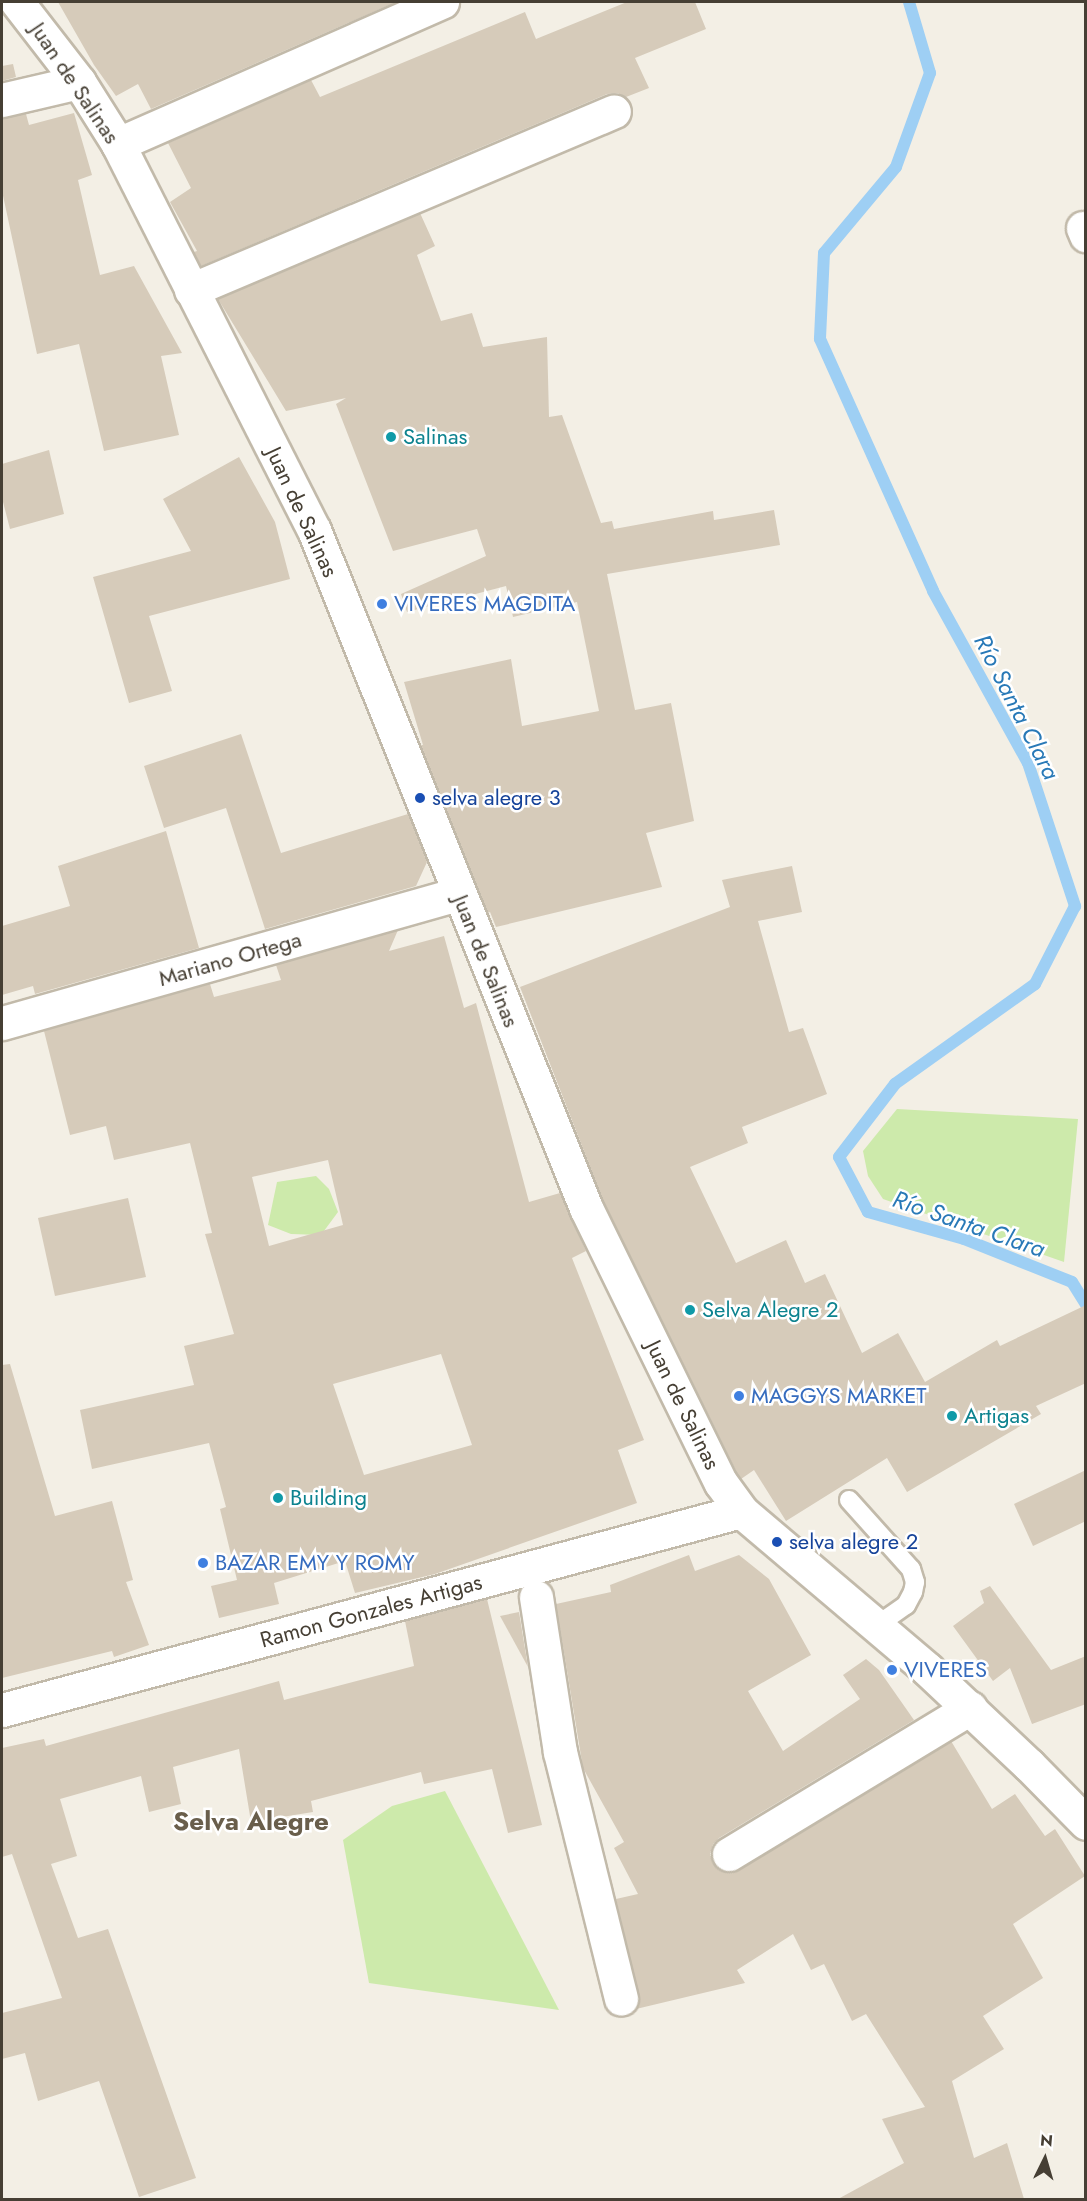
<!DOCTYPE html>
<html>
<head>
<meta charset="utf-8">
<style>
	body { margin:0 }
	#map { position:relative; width:1087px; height:2201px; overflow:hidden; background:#f3efe5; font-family:Jost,sans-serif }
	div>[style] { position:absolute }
	.green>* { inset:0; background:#cdeaab }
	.stream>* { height:12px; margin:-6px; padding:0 6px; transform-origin:6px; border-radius:6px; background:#9ecff4 }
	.building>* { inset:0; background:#d6cbba }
	.roads { filter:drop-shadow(2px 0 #c2baaa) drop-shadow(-2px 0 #c2baaa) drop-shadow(0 2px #c2baaa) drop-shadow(0 -2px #c2baaa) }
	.service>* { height:18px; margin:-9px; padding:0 9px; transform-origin:9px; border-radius:9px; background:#fff }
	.minor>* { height:33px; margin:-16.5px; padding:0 16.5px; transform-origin:16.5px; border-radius:16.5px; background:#fff }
	.tertiary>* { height:33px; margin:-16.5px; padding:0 16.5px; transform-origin:16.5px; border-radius:16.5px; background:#fff }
	.dots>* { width:16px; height:16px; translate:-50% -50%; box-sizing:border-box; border:3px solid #fff; border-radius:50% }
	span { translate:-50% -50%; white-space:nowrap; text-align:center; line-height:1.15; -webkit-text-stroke:5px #fff; paint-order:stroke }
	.street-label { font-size:22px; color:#463f34 }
	.culture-label { font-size:22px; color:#0d838f }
	.left { translate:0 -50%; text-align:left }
	.shop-label { font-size:22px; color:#366cbe }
	.transit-label { font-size:22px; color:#164399 }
	.water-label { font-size:24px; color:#2879b7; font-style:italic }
	.quarter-label { font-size:26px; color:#695e4b; font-weight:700 }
	.frame { position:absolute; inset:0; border:3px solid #463f34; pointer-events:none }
	.north { position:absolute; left:1015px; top:2129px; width:60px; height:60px; -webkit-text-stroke:4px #fff; paint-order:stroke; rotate:5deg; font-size:16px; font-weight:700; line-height:24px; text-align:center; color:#463f34 }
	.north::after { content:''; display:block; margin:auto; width:21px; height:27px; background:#463f34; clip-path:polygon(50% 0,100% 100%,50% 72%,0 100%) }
</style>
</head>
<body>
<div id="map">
	<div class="green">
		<i style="clip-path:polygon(897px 1109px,1078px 1119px,1064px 1262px,883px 1199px,868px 1176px,863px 1151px)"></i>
		<i style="clip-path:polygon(316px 1176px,329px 1189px,338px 1212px,321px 1235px,291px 1234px,268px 1225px,277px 1182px)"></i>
		<i style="clip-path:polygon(445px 1791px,559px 2010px,369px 1983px,343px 1840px,392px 1806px)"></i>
	</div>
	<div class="stream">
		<i style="left:909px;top:2px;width:74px;rotate:73.5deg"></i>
		<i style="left:930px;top:73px;width:100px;rotate:109.9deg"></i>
		<i style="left:896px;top:167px;width:112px;rotate:129.9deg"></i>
		<i style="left:824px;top:253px;width:86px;rotate:92.7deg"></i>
		<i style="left:820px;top:339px;width:276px;rotate:65.8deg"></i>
		<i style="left:933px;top:591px;width:196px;rotate:61.1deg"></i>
		<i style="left:1028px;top:763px;width:151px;rotate:71.8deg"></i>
		<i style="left:1075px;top:906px;width:88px;rotate:117.1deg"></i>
		<i style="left:1035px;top:984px;width:172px;rotate:144.5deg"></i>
		<i style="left:895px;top:1084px;width:92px;rotate:127.5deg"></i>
		<i style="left:839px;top:1157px;width:62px;rotate:62.2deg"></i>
		<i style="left:868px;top:1212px;width:100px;rotate:15.7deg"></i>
		<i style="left:964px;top:1239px;width:116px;rotate:21.7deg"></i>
		<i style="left:1072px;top:1282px;width:26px;rotate:58deg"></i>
	</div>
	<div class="building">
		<i style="clip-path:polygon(58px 2px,396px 2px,151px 109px,138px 84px,116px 96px,94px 65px)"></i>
		<i style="clip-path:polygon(627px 2px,695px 2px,706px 29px,635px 58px,649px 88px,626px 97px,617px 93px,607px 94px,201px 266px,194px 252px,197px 251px,170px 202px,191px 188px,168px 143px,311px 80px,320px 97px,525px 12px,536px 39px)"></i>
		<i style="clip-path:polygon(13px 64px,16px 77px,2px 81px,2px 66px)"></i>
		<i style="clip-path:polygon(74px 113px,92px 175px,78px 180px,100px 275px,134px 266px,182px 353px,161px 356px,179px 435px,104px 451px,79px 344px,37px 354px,2px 191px,2px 118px,26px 114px,29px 125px)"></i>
		<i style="clip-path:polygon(420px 213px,435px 246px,417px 255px,441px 321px,472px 313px,483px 347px,547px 337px,549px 417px,562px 415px,601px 523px,612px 521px,614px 529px,713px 511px,714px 520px,774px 510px,780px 545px,607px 574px,635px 710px,671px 703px,694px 821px,646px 833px,662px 887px,496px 927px,490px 912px,488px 913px,421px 745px,423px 745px,404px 682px,511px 659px,522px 726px,599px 711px,577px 602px,513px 617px,506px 586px,407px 612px,401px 594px,486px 556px,477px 529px,393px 551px,336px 404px,346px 398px,286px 411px,218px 299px)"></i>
		<i style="clip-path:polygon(49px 450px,64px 514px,10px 529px,2px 498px,2px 464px)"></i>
		<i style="clip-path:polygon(239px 457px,275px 522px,290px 579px,149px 616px,172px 691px,129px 703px,93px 577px,191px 551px,163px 499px)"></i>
		<i style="clip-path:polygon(241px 734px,281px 853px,408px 814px,427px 862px,416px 886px,265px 929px,226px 808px,164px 828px,144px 766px)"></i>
		<i style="clip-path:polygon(166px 831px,199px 948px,35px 994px,33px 986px,2px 995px,2px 926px,70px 906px,58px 866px)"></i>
		<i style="clip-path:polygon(792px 866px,802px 912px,758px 921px,789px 1032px,803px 1028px,827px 1094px,742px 1127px,748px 1143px,690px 1167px,736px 1263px,786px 1240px,805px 1283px,825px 1274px,862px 1353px,898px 1333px,925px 1382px,997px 1340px,1000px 1346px,1086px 1305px,1086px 1383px,1036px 1406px,1041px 1414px,907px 1492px,887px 1458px,786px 1521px,754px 1470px,741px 1479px,737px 1473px,603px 1200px,520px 987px,730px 907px,722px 880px)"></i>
		<i style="clip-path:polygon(evenodd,398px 930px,389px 951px,444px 936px,464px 1008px,476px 1003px,529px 1202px,560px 1193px,586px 1251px,572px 1258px,644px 1440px,618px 1450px,637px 1503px,435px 1574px,355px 1593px,345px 1561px,274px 1583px,279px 1604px,219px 1618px,211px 1586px,237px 1580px,220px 1509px,226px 1507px,209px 1443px,92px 1469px,80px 1410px,194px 1385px,184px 1346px,234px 1334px,205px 1234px,212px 1233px,190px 1143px,114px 1160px,106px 1126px,70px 1135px,44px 1031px,210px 984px,214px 997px,281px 980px,276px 965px,398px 930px,328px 1160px,343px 1225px,269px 1246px,252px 1177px,328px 1160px,398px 930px,441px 1354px,472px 1445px,364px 1475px,333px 1384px,441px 1354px)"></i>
		<i style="clip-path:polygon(128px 1198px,146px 1277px,55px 1296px,38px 1218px)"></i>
		<i style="clip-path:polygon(10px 1364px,55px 1516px,112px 1501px,133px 1580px,126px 1582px,149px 1645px,114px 1657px,112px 1651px,2px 1678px,2px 1365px)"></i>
		<i style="clip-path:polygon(1086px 1470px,1086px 1521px,1033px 1546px,1014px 1504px)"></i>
		<i style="clip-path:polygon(689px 1555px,695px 1571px,739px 1555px,769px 1579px,811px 1655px,748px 1691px,783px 1751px,860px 1699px,843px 1675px,866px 1659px,879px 1670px,914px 1720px,719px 1838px,713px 1844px,710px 1854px,713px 1863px,719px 1870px,729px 1873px,739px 1870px,951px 1741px,992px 1809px,1015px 1794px,1045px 1836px,1055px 1829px,1085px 1876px,1013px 1924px,1043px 1978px,983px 2016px,1004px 2049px,952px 2081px,974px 2158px,1007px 2143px,1024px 2199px,838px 2199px,904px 2163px,882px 2119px,925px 2107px,866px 2014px,852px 2021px,824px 1964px,811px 1970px,793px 1934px,737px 1970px,745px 1983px,636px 2009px,639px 1995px,616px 1899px,638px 1894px,614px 1848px,624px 1842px,583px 1768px,556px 1604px,611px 1592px,610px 1585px)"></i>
		<i style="clip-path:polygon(990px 1586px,1051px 1670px,1086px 1656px,1086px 1704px,1032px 1724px,1010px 1668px,993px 1681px,953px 1626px,984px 1603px,980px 1591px)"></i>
		<i style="clip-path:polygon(487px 1599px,542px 1825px,508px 1833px,492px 1769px,424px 1784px,421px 1772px,311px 1801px,313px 1812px,251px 1822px,239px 1749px,173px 1767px,181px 1804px,149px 1812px,141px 1776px,60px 1799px,77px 1856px,51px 1864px,78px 1938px,108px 1929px,196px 2178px,139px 2197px,99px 2081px,38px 2101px,25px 2053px,2px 2059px,2px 2013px,62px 1998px,12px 1854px,2px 1857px,2px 1748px,44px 1739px,46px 1746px,279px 1681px,284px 1700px,414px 1666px,405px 1621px)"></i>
		<i style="clip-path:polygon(519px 1612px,528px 1667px,500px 1616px)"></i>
	</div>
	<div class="roads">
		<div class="service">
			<i style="left:849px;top:1500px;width:93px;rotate:48.1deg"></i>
			<i style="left:911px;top:1569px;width:14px;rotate:73deg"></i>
			<i style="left:915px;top:1582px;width:10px;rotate:101deg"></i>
			<i style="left:913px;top:1592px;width:15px;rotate:118deg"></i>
			<i style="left:906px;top:1605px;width:35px;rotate:145deg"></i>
		</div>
		<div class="minor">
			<i style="left:2px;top:100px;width:79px;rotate:-13.2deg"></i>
			<i style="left:118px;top:144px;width:354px;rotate:-23.7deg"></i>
			<i style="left:1083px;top:228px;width:8px;rotate:67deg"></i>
			<i style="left:191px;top:290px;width:459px;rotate:-22.9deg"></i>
			<i style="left:2px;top:1023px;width:474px;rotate:-15.8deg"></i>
			<i style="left:536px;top:1597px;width:157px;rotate:81.2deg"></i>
			<i style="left:560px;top:1752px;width:254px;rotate:76.1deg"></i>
			<i style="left:2px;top:1710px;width:765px;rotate:-15.07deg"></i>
			<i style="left:729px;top:1854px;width:282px;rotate:-31.2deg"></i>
		</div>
		<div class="tertiary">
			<i style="left:17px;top:2px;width:101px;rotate:52.2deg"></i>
			<i style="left:79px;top:82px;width:73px;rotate:57.8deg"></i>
			<i style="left:118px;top:144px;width:433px;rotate:63.1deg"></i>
			<i style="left:314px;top:530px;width:731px;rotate:68.14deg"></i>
			<i style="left:586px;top:1208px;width:306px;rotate:63.9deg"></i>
			<i style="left:721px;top:1483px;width:34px;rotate:54deg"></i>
			<i style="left:741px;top:1511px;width:244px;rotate:40.3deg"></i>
			<i style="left:927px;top:1669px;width:140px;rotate:43.3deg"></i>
			<i style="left:1029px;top:1765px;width:81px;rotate:45.5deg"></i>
		</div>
	</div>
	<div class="dots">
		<i style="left:391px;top:437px;background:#0f9aa8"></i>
		<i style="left:382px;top:604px;background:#3f7fe0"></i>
		<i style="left:420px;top:798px;background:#1a4fb4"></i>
		<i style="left:690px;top:1310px;background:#0f9aa8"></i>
		<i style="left:739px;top:1396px;background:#3f7fe0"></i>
		<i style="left:952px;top:1416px;background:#0f9aa8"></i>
		<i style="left:278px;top:1498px;background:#0f9aa8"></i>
		<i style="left:777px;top:1542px;background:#1a4fb4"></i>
		<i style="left:203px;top:1563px;background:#3f7fe0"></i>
		<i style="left:892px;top:1670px;background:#3f7fe0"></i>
	</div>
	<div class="street-label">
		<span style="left:75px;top:83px;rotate:56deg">Juan de Salinas</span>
		<span style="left:302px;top:512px;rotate:65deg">Juan de Salinas</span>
		<span style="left:230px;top:959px;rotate:-16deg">Mariano Ortega</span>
		<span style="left:486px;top:961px;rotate:68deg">Juan de Salinas</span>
		<span style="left:683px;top:1405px;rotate:64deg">Juan de Salinas</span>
		<span style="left:371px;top:1611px;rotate:-15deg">Ramon Gonzales Artigas</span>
	</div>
	<div class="culture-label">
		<span class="left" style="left:403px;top:437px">Salinas</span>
		<span class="left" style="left:702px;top:1310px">Selva Alegre 2</span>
		<span class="left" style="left:964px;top:1416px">Artigas</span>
		<span class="left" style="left:290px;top:1498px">Building</span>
	</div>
	<div class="shop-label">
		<span class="left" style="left:394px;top:604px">VIVERES MAGDITA</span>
		<span class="left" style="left:751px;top:1396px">MAGGYS MARKET</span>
		<span class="left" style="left:215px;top:1563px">BAZAR EMY Y ROMY</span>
		<span class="left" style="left:904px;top:1670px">VIVERES</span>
	</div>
	<div class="transit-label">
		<span class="left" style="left:432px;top:798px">selva alegre 3</span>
		<span class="left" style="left:789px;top:1542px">selva alegre 2</span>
	</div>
	<div class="water-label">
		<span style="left:1017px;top:707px;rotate:63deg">Río Santa Clara</span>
		<span style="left:969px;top:1224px;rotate:19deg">Río Santa Clara</span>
	</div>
	<div class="quarter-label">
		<span style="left:251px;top:1822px">Selva Alegre</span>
	</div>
	<div class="frame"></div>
	<div class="north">N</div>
</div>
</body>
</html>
